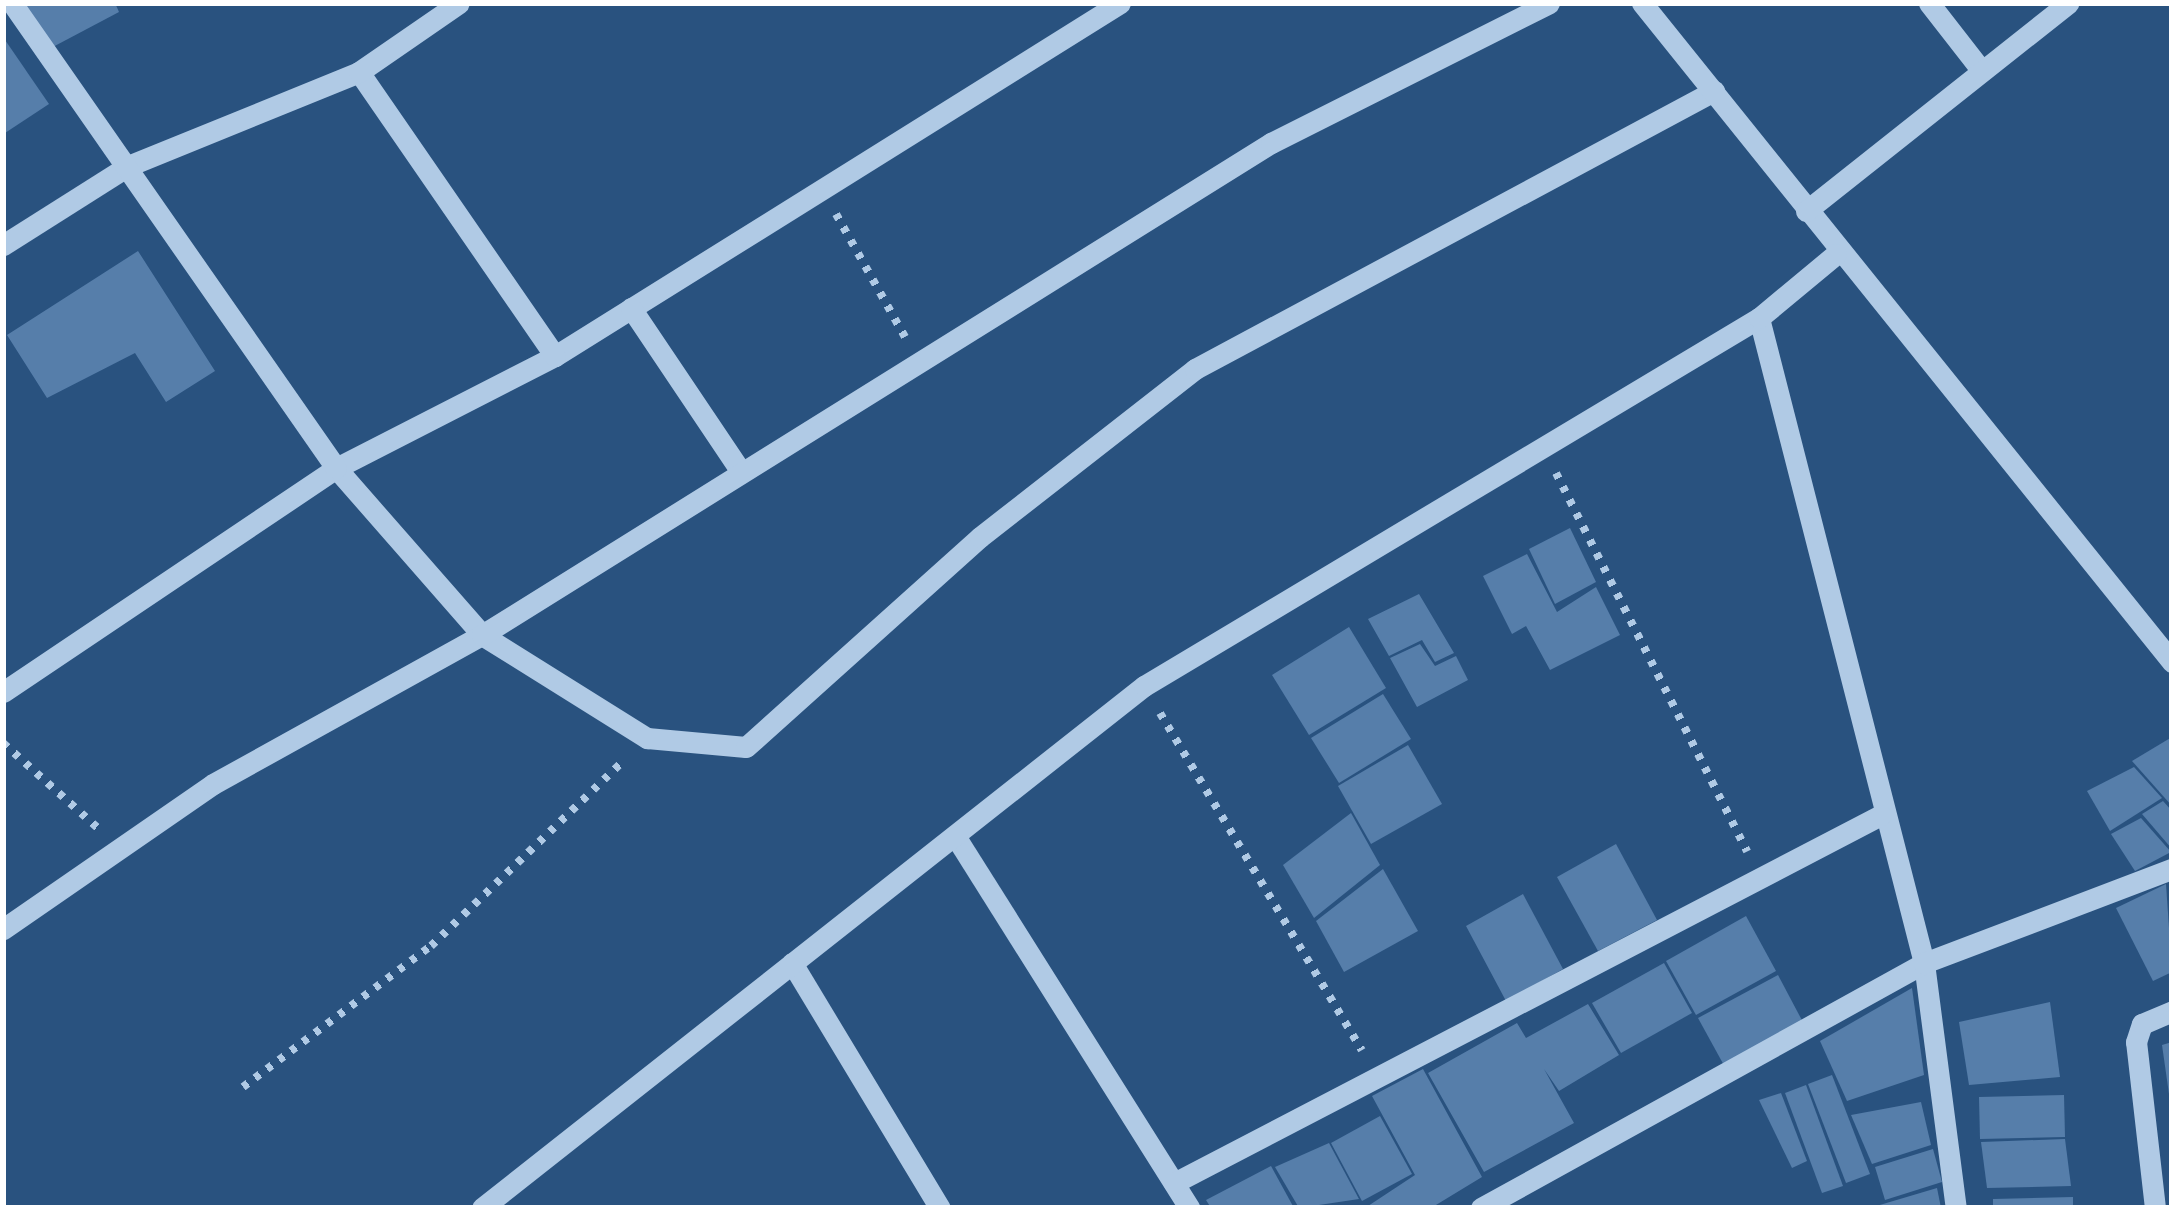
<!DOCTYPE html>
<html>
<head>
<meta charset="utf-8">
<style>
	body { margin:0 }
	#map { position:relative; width:2175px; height:1211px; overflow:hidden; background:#29527f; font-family:"Asap Condensed",sans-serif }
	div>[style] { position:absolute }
	.building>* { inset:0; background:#567eaa }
	.path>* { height:8px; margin-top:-4px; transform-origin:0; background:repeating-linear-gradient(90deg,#b0cae5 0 6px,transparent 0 15px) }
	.minor>* { height:21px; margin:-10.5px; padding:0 10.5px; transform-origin:10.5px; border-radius:10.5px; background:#b0cae5 }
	span { translate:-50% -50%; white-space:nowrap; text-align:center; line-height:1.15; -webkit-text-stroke:9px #29527f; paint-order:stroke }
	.frame { position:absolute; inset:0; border:6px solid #fff; pointer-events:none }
</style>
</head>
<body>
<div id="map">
	<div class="building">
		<i style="clip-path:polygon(24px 3px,115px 3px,119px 12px,49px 49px)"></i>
		<i style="clip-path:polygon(3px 37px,49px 104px,5px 133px,3px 129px)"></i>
		<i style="clip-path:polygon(138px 251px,215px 371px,166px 402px,135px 353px,47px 398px,7px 335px)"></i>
		<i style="clip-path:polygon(1570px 528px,1596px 582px,1555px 604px,1529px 549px)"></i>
		<i style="clip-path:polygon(1527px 554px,1557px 612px,1596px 587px,1620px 635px,1550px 670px,1526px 626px,1512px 634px,1483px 576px)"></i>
		<i style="clip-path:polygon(1419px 594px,1454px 653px,1435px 662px,1422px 640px,1389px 656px,1368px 619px)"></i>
		<i style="clip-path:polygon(1349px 627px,1386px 688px,1309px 735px,1272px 675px)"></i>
		<i style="clip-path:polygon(1420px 644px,1435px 666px,1456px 656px,1468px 680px,1417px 707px,1390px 658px)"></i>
		<i style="clip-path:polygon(1383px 694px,1411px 739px,1339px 783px,1311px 738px)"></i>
		<i style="clip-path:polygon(2172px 737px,2172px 806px,2132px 761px)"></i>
		<i style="clip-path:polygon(1408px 745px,1442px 804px,1371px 844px,1338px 786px)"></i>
		<i style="clip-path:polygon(2134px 767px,2162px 798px,2110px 831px,2087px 791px)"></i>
		<i style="clip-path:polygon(2163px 801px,2172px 811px,2172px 849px,2142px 814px)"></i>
		<i style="clip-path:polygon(1351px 813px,1380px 865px,1314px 918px,1283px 865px)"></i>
		<i style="clip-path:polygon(2141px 818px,2171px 852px,2135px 871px,2111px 834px)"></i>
		<i style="clip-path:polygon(1616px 844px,1657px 920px,1598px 951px,1557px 877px)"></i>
		<i style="clip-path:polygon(1383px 869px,1418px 931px,1344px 972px,1316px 921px)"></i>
		<i style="clip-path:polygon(2166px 884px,2172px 972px,2153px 981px,2116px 908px)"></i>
		<i style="clip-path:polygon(1523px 894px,1563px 969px,1506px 1001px,1466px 926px)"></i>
		<i style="clip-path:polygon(1746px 916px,1776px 971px,1696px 1015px,1666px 961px)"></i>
		<i style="clip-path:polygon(1664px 963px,1692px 1013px,1621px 1053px,1592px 1003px)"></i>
		<i style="clip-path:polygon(1778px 975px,1805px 1026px,1726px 1069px,1698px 1018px)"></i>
		<i style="clip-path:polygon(1912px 988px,1924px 1075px,1847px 1101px,1820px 1041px)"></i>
		<i style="clip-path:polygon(2050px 1002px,2060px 1077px,1969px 1085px,1959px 1022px)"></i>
		<i style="clip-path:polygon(1588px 1004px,1619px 1055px,1559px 1091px,1544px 1069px,1574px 1123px,1484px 1172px,1428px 1073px,1517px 1023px,1526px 1038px)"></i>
		<i style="clip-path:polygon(2172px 1042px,2172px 1094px,2169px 1094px,2162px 1045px)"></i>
		<i style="clip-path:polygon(1423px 1069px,1482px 1177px,1431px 1208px,1365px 1208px,1415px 1175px,1372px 1096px)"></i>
		<i style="clip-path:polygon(1832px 1075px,1870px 1174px,1846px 1183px,1808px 1084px)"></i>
		<i style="clip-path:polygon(1806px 1085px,1843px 1186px,1822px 1193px,1785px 1093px)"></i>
		<i style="clip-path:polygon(1781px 1093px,1807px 1161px,1792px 1168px,1759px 1100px)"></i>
		<i style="clip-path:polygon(2064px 1095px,2065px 1137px,1980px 1139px,1979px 1097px)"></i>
		<i style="clip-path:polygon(1921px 1102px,1931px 1145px,1872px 1164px,1851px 1115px)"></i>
		<i style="clip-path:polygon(1380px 1116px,1412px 1174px,1362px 1201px,1331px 1143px)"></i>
		<i style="clip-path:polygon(2065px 1139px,2071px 1186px,1987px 1188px,1981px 1142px)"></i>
		<i style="clip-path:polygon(1329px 1143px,1359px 1199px,1299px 1208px,1275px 1167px)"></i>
		<i style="clip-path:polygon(1933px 1149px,1942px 1182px,1885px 1200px,1875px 1167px)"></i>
		<i style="clip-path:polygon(1271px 1166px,1294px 1208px,1211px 1208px,1206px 1200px)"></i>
		<i style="clip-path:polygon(1937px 1188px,1941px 1208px,1873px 1208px,1873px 1207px)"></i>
		<i style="clip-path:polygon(2073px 1197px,2073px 1208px,1993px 1208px,1993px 1199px)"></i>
	</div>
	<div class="path">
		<i style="left:836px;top:214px;width:141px;rotate:60.7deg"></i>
		<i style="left:1556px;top:473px;width:424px;rotate:63.2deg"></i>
		<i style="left:1160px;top:713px;width:393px;rotate:59.1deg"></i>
		<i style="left:3px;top:743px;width:130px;rotate:41.9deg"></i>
		<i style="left:243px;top:1087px;width:235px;rotate:-36.9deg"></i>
		<i style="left:431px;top:946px;width:268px;rotate:-43.9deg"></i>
	</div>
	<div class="minor">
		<i style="left:1120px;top:3px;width:666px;rotate:148deg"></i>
		<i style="left:555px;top:356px;width:246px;rotate:152.9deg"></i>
		<i style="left:336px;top:468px;width:222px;rotate:48.8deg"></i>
		<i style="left:482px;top:635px;width:195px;rotate:32deg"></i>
		<i style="left:647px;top:738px;width:99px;rotate:5.2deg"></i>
		<i style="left:746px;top:747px;width:314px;rotate:-41.9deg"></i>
		<i style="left:980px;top:537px;width:273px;rotate:-38deg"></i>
		<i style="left:1195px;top:369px;width:589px;rotate:-28.18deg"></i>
		<i style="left:1642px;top:3px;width:846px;rotate:51.19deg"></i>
		<i style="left:1929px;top:3px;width:86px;rotate:52.1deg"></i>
		<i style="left:359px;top:72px;width:345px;rotate:55.4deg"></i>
		<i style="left:1806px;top:211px;width:335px;rotate:-38.4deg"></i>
		<i style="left:3px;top:245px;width:148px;rotate:-32.3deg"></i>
		<i style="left:128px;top:166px;width:249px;rotate:-22.1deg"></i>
		<i style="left:359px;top:72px;width:121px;rotate:-34.6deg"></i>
		<i style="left:631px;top:308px;width:192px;rotate:56.1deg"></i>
		<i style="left:1759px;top:318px;width:666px;rotate:75.65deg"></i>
		<i style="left:1924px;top:963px;width:247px;rotate:82.6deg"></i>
		<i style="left:3px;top:692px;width:401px;rotate:-33.9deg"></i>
		<i style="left:336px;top:468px;width:567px;rotate:-124.87deg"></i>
		<i style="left:957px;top:839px;width:436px;rotate:57.8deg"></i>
		<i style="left:3px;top:929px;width:255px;rotate:-34.6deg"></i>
		<i style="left:213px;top:784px;width:308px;rotate:-29deg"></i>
		<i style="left:482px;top:635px;width:930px;rotate:-31.95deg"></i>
		<i style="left:1271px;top:143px;width:311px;rotate:-26.7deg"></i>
		<i style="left:792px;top:963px;width:286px;rotate:58.9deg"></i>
		<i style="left:1174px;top:1183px;width:797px;rotate:-27.5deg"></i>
		<i style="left:482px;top:1208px;width:843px;rotate:-38.26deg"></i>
		<i style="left:1144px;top:686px;width:717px;rotate:-30.9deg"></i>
		<i style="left:1759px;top:318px;width:100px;rotate:-39.7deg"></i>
		<i style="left:1481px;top:1208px;width:506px;rotate:-28.94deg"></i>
		<i style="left:1924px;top:963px;width:265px;rotate:-20.8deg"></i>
		<i style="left:2155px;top:1208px;width:167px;rotate:-96.5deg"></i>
		<i style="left:2136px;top:1042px;width:19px;rotate:-72deg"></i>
		<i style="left:2142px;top:1024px;width:33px;rotate:-23deg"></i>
	</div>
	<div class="frame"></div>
</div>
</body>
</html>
